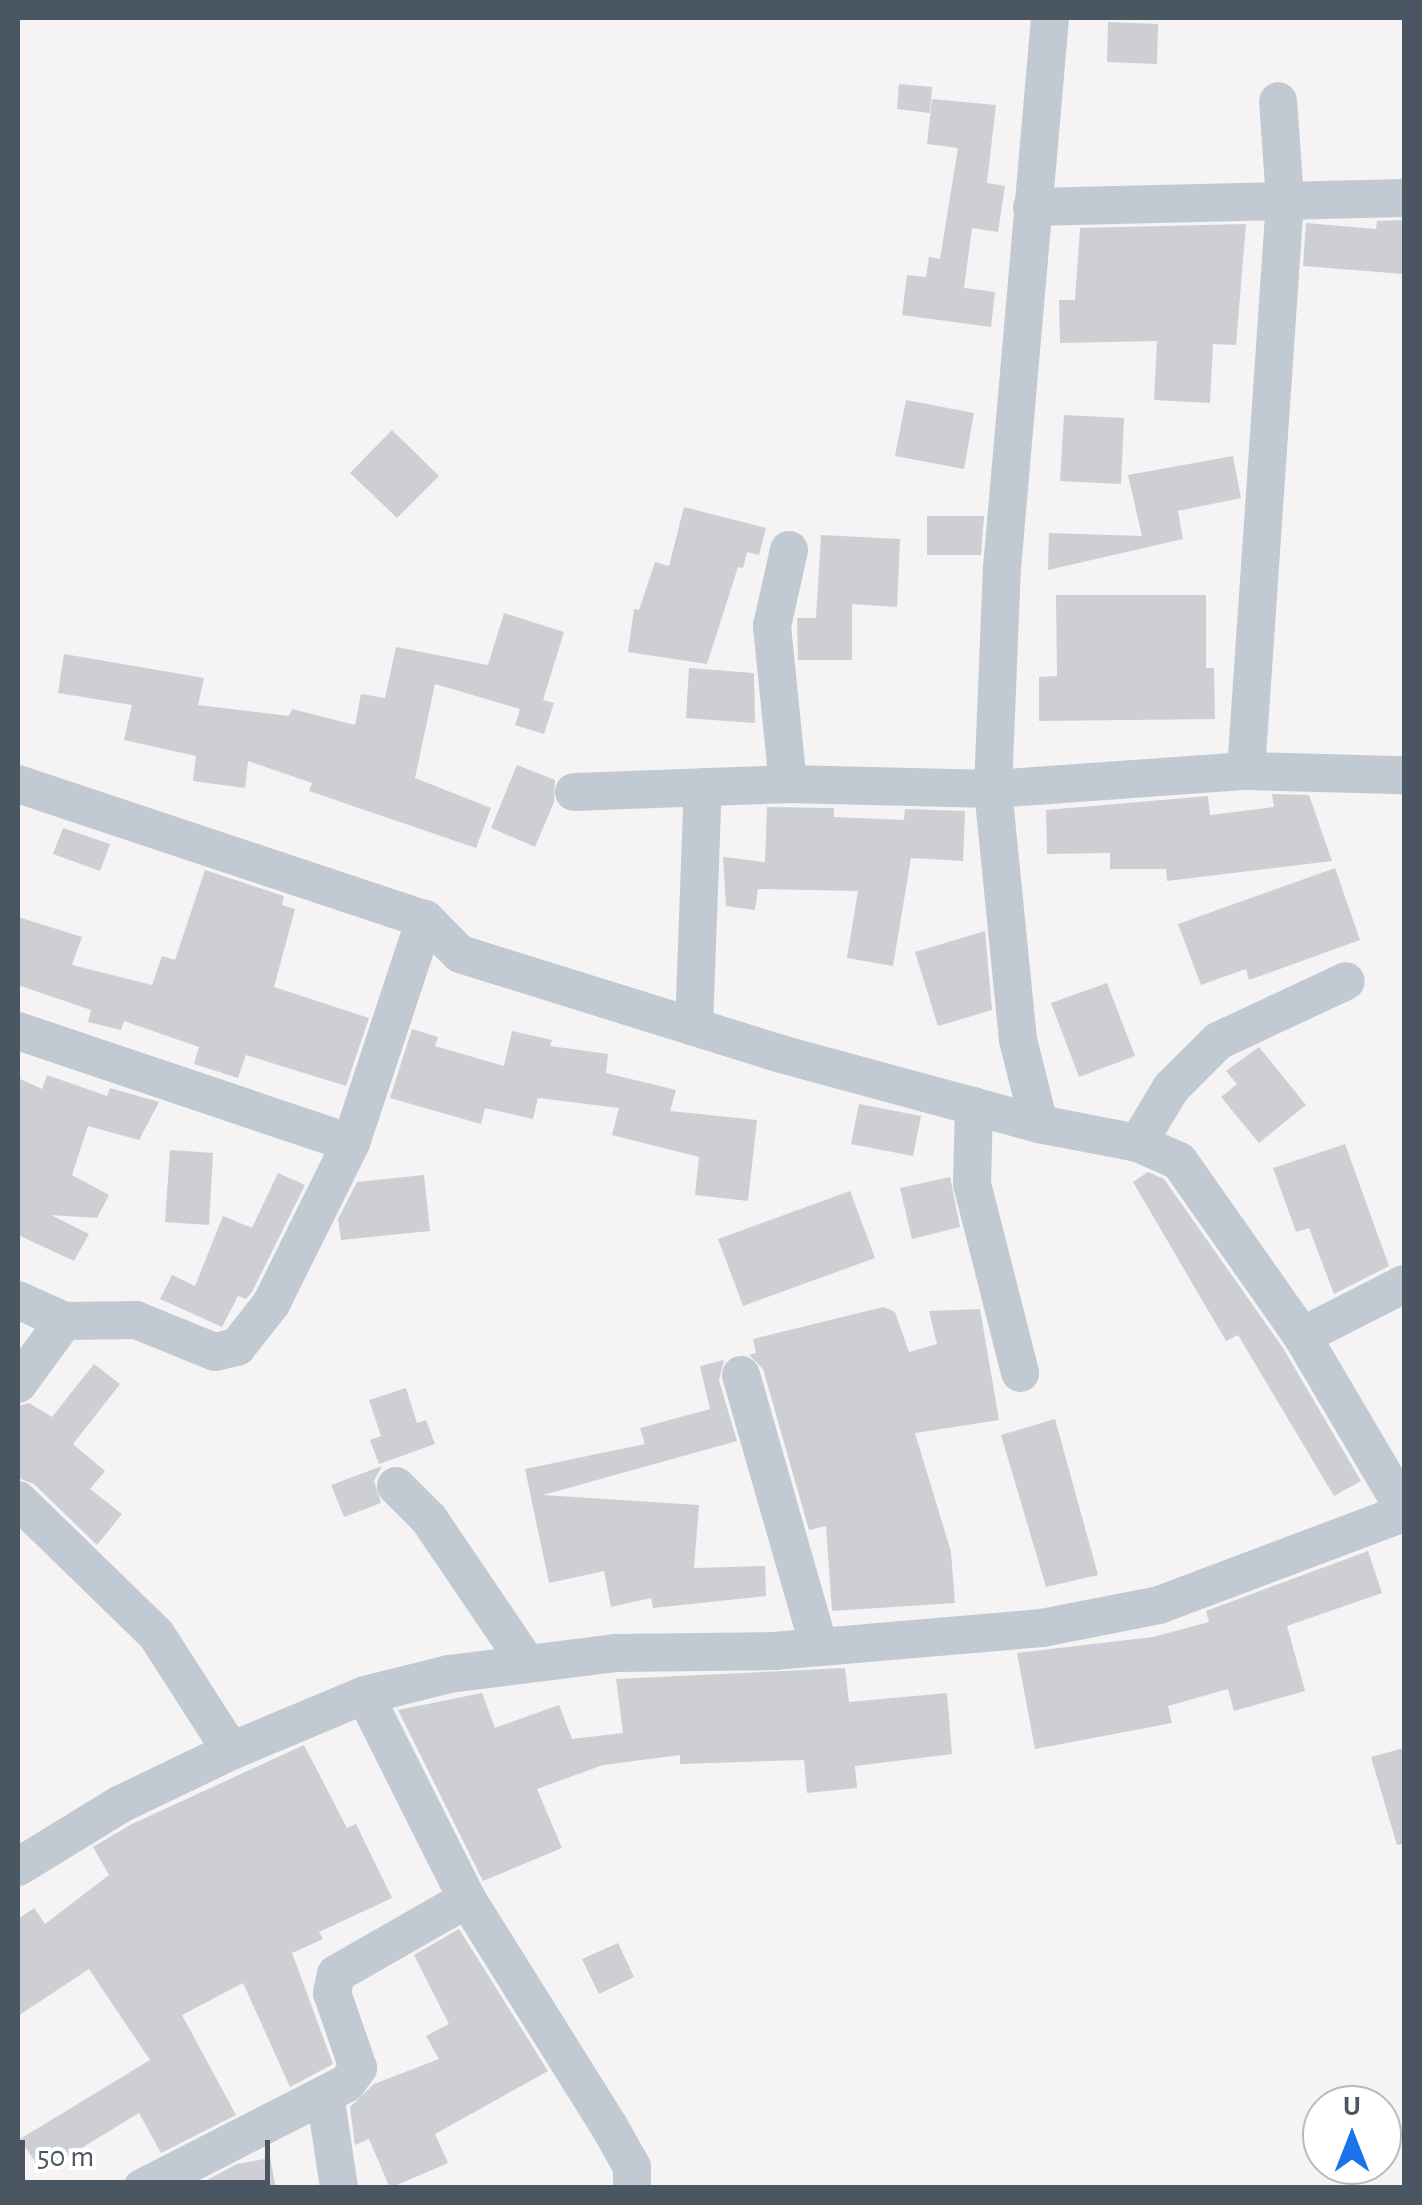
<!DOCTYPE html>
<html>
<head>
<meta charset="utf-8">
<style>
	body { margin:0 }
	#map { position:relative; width:1422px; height:2205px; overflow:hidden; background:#f5f3f3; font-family:"Alegreya Sans",sans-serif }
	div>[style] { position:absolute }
	.building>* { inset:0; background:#cdcfd5 }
	.street>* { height:38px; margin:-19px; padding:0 19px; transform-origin:19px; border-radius:19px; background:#c1cad2 }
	span { translate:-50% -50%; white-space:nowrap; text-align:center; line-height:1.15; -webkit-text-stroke:9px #fff; paint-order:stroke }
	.frame { position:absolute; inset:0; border:20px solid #4a5661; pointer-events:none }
	.north { position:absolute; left:1302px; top:2085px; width:100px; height:100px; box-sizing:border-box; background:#fff; border:2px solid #b7bbc0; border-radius:50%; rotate:0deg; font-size:28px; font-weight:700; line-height:40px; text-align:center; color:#4a5661 }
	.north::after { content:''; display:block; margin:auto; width:35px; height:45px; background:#1a73e8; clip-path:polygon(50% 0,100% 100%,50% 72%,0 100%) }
	.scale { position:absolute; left:20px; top:2140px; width:250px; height:45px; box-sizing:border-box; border:5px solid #4a5661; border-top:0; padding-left:12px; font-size:30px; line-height:35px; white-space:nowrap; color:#4a5661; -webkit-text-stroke:8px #fff; paint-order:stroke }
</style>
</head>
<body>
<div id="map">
	<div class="building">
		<i style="clip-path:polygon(1108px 22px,1158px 24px,1157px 64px,1107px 62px)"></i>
		<i style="clip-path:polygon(899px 84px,932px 87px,930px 113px,897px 109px)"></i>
		<i style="clip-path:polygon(932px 99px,996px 105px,987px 183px,1005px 186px,998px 232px,972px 228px,964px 288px,995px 292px,991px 327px,902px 315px,907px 275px,926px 277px,929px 257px,940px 259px,958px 148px,927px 144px)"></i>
		<i style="clip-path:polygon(1404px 220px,1404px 274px,1303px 266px,1306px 223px,1376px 229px,1377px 221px)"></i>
		<i style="clip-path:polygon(1246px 224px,1236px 345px,1213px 344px,1210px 403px,1154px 400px,1157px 341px,1060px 343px,1059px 300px,1075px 300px,1080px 228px)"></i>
		<i style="clip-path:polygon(906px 400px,974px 413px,964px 469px,895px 456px)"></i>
		<i style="clip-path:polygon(1064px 415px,1124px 418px,1121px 484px,1060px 481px)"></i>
		<i style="clip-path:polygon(392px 430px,439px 476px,397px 518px,350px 473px)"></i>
		<i style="clip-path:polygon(1233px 456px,1241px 498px,1178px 511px,1183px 539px,1048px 570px,1049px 533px,1142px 536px,1128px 475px)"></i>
		<i style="clip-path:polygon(684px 507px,766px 528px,759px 555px,747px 552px,743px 568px,738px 567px,707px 664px,628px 652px,634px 609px,639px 610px,655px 562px,669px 566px)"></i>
		<i style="clip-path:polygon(927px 516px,984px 516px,981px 555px,927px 555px)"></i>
		<i style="clip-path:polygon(821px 535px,900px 539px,897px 607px,852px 604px,852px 660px,798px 660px,797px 618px,816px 618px)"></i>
		<i style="clip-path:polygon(1056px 595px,1206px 595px,1206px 668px,1214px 668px,1215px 719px,1039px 721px,1039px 677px,1057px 676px)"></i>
		<i style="clip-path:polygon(504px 613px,564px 632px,543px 700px,554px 703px,544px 734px,515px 725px,520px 709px,435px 684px,415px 778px,491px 808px,476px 848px,309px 791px,312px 783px,248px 761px,245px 788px,193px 781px,196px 756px,124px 740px,132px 705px,58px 693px,64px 654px,204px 678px,198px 705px,289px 716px,292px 709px,355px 725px,361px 694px,385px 698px,396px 647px,488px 665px)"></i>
		<i style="clip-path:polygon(689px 668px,754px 673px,755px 723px,686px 718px)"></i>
		<i style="clip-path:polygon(517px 765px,555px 780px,554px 802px,535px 847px,491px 828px)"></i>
		<i style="clip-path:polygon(1272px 794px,1309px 795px,1332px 861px,1167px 881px,1166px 869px,1110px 869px,1110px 853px,1047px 854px,1046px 810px,1208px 796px,1210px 815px,1274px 807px)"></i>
		<i style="clip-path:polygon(767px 807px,834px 808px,834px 817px,904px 820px,905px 809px,965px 811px,963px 861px,911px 858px,893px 966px,847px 958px,858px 891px,758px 889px,755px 910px,726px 906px,723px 857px,765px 862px)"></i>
		<i style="clip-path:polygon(63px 828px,110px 844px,100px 871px,53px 854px)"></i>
		<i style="clip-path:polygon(1335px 868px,1360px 940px,1249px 980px,1246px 969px,1201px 985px,1178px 924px)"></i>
		<i style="clip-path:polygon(205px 870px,284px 896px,282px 905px,295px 909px,274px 987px,369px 1018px,346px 1086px,246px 1055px,238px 1078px,194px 1064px,199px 1047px,124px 1021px,121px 1030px,88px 1022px,91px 1010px,18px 985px,18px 917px,82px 937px,72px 965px,152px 985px,162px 956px,175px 960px)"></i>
		<i style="clip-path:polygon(985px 931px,992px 1010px,938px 1026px,915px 952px)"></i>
		<i style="clip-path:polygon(1107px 983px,1135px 1056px,1079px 1077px,1051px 1003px)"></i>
		<i style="clip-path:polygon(412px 1029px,438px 1037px,435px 1046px,504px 1066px,512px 1031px,552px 1040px,550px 1046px,608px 1054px,606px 1073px,676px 1090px,670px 1111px,757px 1120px,748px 1201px,695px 1195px,699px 1157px,612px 1135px,619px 1108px,538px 1098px,533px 1119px,485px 1108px,481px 1124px,390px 1098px)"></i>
		<i style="clip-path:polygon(1259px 1047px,1306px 1105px,1259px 1143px,1221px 1097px,1237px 1084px,1226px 1071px)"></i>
		<i style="clip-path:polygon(47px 1075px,107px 1096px,110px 1088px,159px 1102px,139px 1140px,88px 1126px,72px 1175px,109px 1195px,97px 1218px,51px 1215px,89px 1234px,74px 1261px,18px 1235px,18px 1078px,42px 1089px)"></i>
		<i style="clip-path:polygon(859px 1104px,921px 1116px,913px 1156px,851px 1144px)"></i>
		<i style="clip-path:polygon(1345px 1144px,1389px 1266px,1334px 1294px,1309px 1228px,1296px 1232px,1273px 1168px)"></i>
		<i style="clip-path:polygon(170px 1150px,213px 1153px,209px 1225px,165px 1222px)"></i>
		<i style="clip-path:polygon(1148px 1172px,1164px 1179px,1283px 1348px,1361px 1481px,1334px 1496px,1238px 1335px,1226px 1341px,1133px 1182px)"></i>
		<i style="clip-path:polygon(278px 1173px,305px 1185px,252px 1292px,246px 1299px,238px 1296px,222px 1327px,160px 1299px,172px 1275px,195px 1286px,223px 1216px,252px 1228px)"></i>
		<i style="clip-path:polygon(424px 1175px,430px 1231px,341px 1240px,338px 1219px,357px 1182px)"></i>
		<i style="clip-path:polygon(950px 1177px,960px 1227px,912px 1239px,900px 1188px)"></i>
		<i style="clip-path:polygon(850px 1191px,875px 1258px,743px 1306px,718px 1239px)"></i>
		<i style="clip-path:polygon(883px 1307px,895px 1312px,909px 1352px,937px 1344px,929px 1311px,980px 1309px,999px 1420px,915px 1433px,951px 1552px,955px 1603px,832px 1611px,826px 1526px,809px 1530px,763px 1369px,749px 1355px,756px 1353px,753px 1339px)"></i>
		<i style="clip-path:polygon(724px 1360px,719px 1380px,737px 1441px,543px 1495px,699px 1505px,694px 1568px,765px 1566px,766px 1596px,653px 1608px,651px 1598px,611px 1607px,604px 1571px,549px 1583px,525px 1469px,645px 1444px,640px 1428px,710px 1409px,700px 1366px)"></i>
		<i style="clip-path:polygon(94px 1364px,120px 1384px,73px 1444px,105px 1471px,90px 1489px,122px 1514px,97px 1545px,34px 1484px,18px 1478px,18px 1406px,29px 1403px,52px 1417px)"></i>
		<i style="clip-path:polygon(406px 1388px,417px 1423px,426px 1420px,435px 1444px,379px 1464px,370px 1440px,381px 1436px,369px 1400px)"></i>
		<i style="clip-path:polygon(1055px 1419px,1098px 1575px,1046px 1587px,1001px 1435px)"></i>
		<i style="clip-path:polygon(382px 1466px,374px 1481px,381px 1503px,344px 1517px,331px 1485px)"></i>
		<i style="clip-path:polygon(1368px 1551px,1382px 1593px,1287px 1626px,1305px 1691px,1234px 1711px,1228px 1689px,1168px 1706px,1172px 1723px,1035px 1749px,1017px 1653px,1153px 1637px,1209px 1622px,1206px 1611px)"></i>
		<i style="clip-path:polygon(845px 1668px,849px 1702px,947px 1693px,952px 1754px,855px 1766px,857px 1788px,807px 1793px,804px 1760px,680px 1764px,680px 1755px,603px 1765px,537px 1789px,562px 1848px,483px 1881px,398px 1710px,482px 1693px,495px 1728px,559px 1705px,572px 1739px,623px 1733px,616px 1679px)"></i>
		<i style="clip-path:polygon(304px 1745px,347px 1828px,356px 1824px,392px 1898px,319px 1932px,323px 1939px,292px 1953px,333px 2064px,290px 2087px,243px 1983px,182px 2015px,236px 2115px,161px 2153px,139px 2113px,42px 2172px,20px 2139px,150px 2060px,89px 1969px,18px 2016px,18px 1919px,34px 1908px,45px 1924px,109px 1875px,93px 1847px,132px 1824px)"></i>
		<i style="clip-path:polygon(1404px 1748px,1404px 1844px,1397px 1845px,1371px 1757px)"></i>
		<i style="clip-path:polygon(459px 1929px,548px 2071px,435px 2134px,448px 2163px,390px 2188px,369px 2139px,355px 2145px,350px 2107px,374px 2084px,439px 2059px,426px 2036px,449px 2024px,414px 1955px)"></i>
		<i style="clip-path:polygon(618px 1943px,634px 1977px,599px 1994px,582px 1959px)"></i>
		<i style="clip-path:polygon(270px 2158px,276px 2188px,192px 2188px,237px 2164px)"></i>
	</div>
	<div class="street">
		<i style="left:1032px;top:207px;width:372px;rotate:-1.4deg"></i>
		<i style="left:1246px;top:771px;width:572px;rotate:-86.09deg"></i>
		<i style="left:1285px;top:200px;width:99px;rotate:-94deg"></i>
		<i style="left:18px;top:784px;width:429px;rotate:18.4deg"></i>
		<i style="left:425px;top:919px;width:49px;rotate:45deg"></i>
		<i style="left:460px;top:954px;width:336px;rotate:17.3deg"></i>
		<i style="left:781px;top:1054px;width:267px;rotate:15.2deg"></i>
		<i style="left:1039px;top:1124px;width:101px;rotate:10.9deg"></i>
		<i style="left:1138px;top:1143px;width:45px;rotate:23.7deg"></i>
		<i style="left:1179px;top:1161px;width:214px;rotate:54.9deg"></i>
		<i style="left:1302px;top:1336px;width:201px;rotate:59.5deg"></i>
		<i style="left:788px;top:784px;width:159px;rotate:-95.8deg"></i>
		<i style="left:772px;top:626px;width:78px;rotate:-77.4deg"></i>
		<i style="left:574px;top:792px;width:214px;rotate:-2.1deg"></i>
		<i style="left:788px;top:784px;width:205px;rotate:1.4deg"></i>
		<i style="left:993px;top:789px;width:254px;rotate:-4.1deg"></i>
		<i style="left:1246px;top:771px;width:158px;rotate:1.5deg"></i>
		<i style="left:694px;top:1027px;width:240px;rotate:-87.9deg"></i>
		<i style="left:18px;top:1031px;width:351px;rotate:18.6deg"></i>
		<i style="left:974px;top:1106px;width:78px;rotate:91.5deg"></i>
		<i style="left:972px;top:1184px;width:195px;rotate:75.7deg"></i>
		<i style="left:1039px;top:1124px;width:87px;rotate:-104deg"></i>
		<i style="left:1018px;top:1040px;width:252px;rotate:-95.7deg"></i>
		<i style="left:993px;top:789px;width:221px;rotate:-87.7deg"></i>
		<i style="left:1002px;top:568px;width:552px;rotate:-85.01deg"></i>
		<i style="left:1138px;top:1143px;width:64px;rotate:-59deg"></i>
		<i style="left:1171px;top:1088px;width:66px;rotate:-45deg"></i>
		<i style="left:1218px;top:1041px;width:141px;rotate:-25.1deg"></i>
		<i style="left:18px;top:1300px;width:51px;rotate:24.5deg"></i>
		<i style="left:1302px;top:1336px;width:114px;rotate:-27deg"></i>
		<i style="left:741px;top:1375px;width:283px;rotate:74deg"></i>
		<i style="left:18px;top:1384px;width:78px;rotate:-53.9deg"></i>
		<i style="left:64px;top:1321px;width:72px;rotate:-0.8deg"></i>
		<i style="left:136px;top:1320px;width:85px;rotate:22.1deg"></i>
		<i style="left:215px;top:1352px;width:23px;rotate:-13deg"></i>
		<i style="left:237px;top:1347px;width:55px;rotate:-51.7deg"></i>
		<i style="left:271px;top:1304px;width:180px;rotate:-63.6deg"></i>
		<i style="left:351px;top:1143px;width:236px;rotate:-71.7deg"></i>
		<i style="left:396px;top:1486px;width:47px;rotate:45deg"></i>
		<i style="left:429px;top:1519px;width:171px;rotate:55.9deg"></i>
		<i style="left:18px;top:1500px;width:192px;rotate:44.2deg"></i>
		<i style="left:156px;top:1634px;width:139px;rotate:57.3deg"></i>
		<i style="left:18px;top:1867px;width:121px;rotate:-31.5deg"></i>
		<i style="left:121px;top:1804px;width:122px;rotate:-25.7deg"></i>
		<i style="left:231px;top:1751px;width:145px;rotate:-22.7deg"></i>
		<i style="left:365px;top:1695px;width:87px;rotate:-14deg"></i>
		<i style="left:449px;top:1674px;width:167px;rotate:-7.2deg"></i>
		<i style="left:615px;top:1653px;width:159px;rotate:-0.7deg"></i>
		<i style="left:774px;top:1651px;width:269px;rotate:-4.9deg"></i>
		<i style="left:1042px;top:1628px;width:119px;rotate:-11.1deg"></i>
		<i style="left:1159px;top:1605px;width:262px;rotate:-20.6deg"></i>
		<i style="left:467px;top:1899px;width:268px;rotate:58deg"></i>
		<i style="left:609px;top:2126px;width:47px;rotate:60.7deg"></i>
		<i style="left:632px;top:2167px;width:21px;rotate:90deg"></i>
		<i style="left:325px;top:2095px;width:94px;rotate:81.4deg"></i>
		<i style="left:142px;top:2188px;width:230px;rotate:-27.1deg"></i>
		<i style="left:347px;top:2083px;width:19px;rotate:-54deg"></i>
		<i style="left:358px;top:2068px;width:79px;rotate:-109.1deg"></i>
		<i style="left:332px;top:1993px;width:19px;rotate:-78deg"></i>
		<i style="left:336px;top:1974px;width:151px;rotate:-29.8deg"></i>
		<i style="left:467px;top:1899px;width:228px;rotate:-116.6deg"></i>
	</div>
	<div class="frame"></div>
	<div class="north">U</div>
	<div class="scale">50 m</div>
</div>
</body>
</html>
